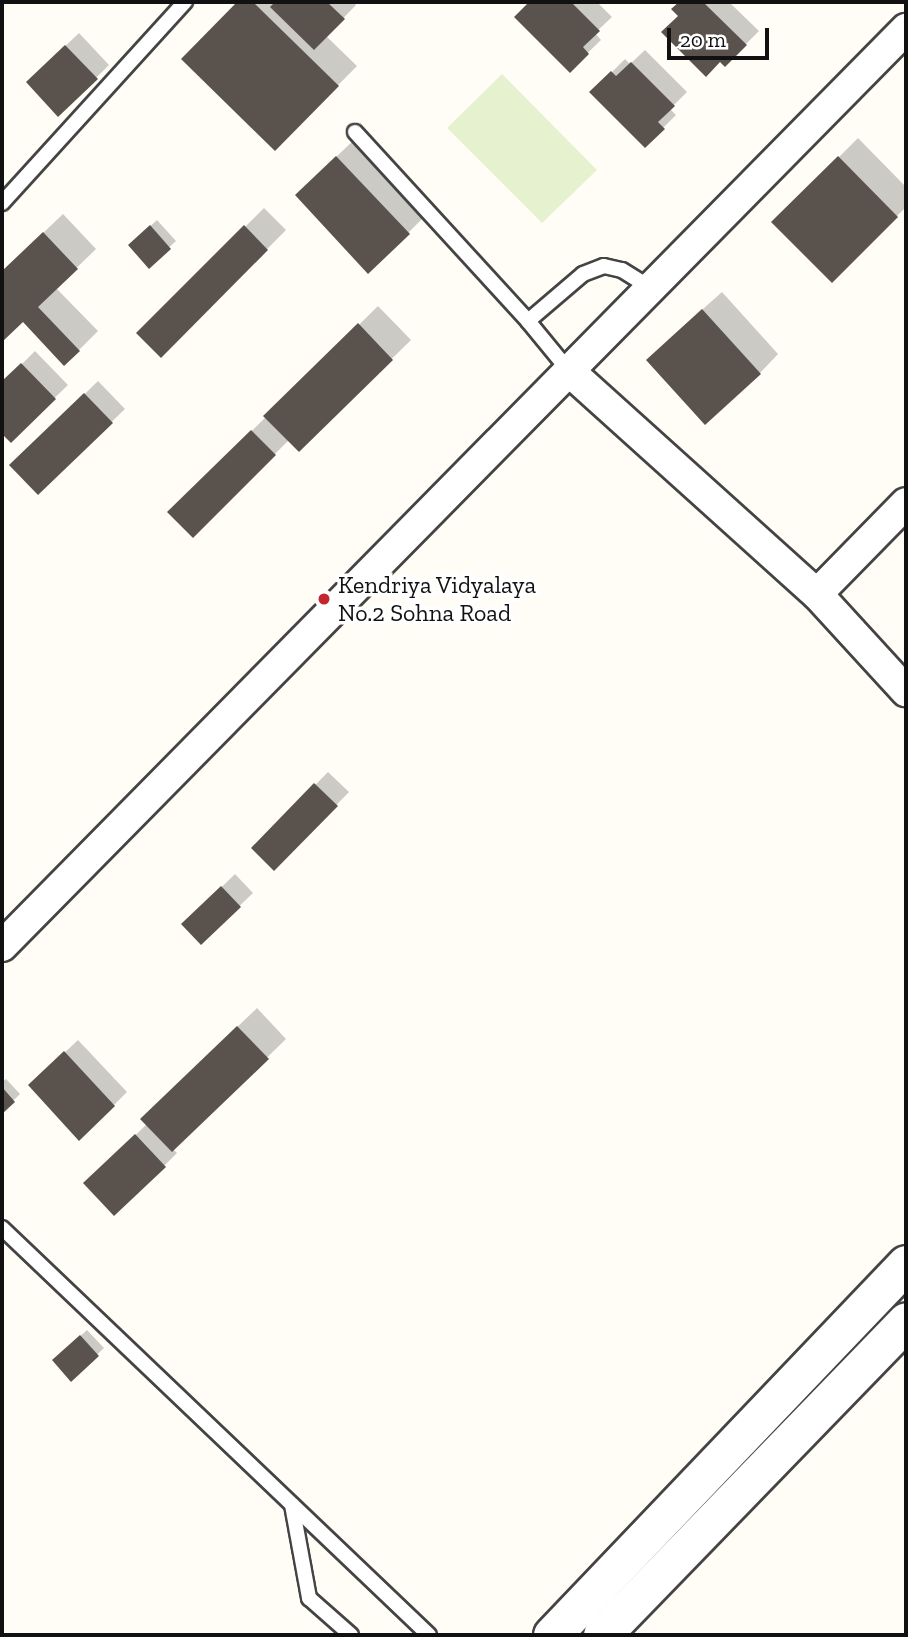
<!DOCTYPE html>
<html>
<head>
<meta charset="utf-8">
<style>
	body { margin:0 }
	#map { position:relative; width:908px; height:1637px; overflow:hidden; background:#fffdf5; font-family:"Zilla Slab",serif }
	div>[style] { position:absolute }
	.pitch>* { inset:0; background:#e6f2cf }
	.shadow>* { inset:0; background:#0003 }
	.building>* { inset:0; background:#5a524d }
	.roads { filter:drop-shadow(2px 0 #444) drop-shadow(-2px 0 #444) drop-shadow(0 2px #444) drop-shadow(0 -2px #444) }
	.service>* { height:14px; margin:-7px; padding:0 7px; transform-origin:7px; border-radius:7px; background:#fff }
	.minor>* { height:30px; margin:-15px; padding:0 15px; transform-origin:15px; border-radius:15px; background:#fff }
	.tertiary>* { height:37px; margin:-18.5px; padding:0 18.5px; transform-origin:18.5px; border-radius:18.5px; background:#fff }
	.dots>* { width:19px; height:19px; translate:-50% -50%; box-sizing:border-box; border:4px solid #fff; border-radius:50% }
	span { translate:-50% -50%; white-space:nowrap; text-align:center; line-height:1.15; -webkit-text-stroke:7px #fff; paint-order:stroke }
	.poi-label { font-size:24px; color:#111 }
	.left { translate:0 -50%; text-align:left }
	.frame { position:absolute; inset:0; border:4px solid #111; pointer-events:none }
	.scale { position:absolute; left:667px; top:28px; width:102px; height:32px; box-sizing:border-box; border:4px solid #111; border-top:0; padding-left:9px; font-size:21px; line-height:24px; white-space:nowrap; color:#111; -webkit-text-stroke:5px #fff; paint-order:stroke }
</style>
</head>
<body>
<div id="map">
	<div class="pitch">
		<i style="clip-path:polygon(502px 74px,597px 170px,542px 223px,447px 128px)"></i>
	</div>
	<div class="shadow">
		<i style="clip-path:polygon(239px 2px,353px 2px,356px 5px,326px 36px,357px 66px,275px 149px,183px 59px)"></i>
		<i style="clip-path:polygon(532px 2px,597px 2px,612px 17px,595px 33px,601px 40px,570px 70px,517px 17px)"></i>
		<i style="clip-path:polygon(681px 2px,729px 2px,759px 31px,725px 65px,674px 9px)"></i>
		<i style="clip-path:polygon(79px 33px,109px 65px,96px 78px,41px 69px)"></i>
		<i style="clip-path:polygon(645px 50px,687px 92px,670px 109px,676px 115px,645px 146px,592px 92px,625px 59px,630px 64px)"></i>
		<i style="clip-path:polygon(356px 138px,427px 214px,408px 233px,316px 176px)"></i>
		<i style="clip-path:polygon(858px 138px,906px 187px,906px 207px,832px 281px,774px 222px)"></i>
		<i style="clip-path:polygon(264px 208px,286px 230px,161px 356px,138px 333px)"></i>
		<i style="clip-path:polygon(63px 214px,96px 249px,56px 288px,98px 331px,79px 350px,23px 319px,2px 340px,2px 272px)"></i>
		<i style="clip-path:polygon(157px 220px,176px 241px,149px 266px,136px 239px)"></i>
		<i style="clip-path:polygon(722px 292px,778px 354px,760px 373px,667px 341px)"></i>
		<i style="clip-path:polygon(378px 306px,411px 340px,299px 450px,289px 440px,193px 535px,170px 512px)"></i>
		<i style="clip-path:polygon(35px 351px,68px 385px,11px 440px,2px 431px,2px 384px)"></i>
		<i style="clip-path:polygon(98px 381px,125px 409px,38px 493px,12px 465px)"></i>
		<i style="clip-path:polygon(328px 772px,349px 792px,274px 869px,253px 848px)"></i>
		<i style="clip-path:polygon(235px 874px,253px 893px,201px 943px,184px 924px)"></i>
		<i style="clip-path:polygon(257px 1008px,286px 1039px,173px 1149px,177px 1153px,164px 1166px,98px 1171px,147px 1124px,161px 1100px)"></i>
		<i style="clip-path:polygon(78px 1040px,127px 1092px,114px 1105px,43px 1073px)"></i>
		<i style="clip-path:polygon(6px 1079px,20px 1094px,2px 1112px,2px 1082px)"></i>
		<i style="clip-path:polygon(87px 1330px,104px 1348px,72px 1379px,54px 1360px)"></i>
	</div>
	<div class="building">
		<i style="clip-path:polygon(237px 2px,253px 2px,339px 86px,275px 151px,181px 59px)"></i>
		<i style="clip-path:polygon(275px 2px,327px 2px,345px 19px,314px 50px,270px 7px)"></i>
		<i style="clip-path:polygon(529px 2px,571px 2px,600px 31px,583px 47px,589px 54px,570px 73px,514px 17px)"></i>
		<i style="clip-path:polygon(679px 2px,703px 2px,747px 45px,725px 67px,720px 62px,706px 77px,661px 32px,678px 16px,671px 9px)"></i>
		<i style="clip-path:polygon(65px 45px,98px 79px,58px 117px,26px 82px)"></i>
		<i style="clip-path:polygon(631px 62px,675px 106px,658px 122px,665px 129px,645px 148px,589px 92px,611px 71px,616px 76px)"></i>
		<i style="clip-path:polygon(336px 156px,410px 234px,368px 274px,295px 195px)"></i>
		<i style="clip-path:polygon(838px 156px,898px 217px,832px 283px,771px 222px)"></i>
		<i style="clip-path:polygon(150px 225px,171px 249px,149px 269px,128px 245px)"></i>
		<i style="clip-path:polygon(244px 225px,268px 250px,161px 358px,136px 333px)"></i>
		<i style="clip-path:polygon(43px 232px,78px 269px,38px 307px,80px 351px,64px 366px,23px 322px,2px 342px,2px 271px)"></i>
		<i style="clip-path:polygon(702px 309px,761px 374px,705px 425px,646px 360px)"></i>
		<i style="clip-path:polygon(358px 323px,393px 360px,299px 452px,263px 416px)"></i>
		<i style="clip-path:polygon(21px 363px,56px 399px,11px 443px,2px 434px,2px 381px)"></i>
		<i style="clip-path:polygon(84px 393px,113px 423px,38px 495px,9px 465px)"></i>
		<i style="clip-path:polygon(251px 430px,276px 455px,193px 538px,167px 512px)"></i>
		<i style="clip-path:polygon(314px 783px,338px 806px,274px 871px,251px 848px)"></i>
		<i style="clip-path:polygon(221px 886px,241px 907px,201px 945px,181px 924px)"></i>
		<i style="clip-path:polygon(237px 1026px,269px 1059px,172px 1152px,140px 1119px)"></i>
		<i style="clip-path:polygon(64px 1051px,115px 1106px,79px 1141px,28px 1085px)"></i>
		<i style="clip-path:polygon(2px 1087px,15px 1102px,2px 1114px)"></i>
		<i style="clip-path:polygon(135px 1134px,166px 1167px,114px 1216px,83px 1183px)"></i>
		<i style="clip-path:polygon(80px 1335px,99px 1356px,71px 1382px,52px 1360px)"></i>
	</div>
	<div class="roads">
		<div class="service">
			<i style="left:355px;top:132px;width:256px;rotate:47.5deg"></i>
			<i style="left:528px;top:321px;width:65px;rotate:50.6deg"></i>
			<i style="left:2px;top:203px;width:272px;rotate:-47.7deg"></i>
			<i style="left:528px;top:321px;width:72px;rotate:-40.5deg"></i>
			<i style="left:583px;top:274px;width:22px;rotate:-21deg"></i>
			<i style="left:604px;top:266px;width:18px;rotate:13deg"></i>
			<i style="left:622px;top:270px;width:34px;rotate:32deg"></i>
			<i style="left:2px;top:1228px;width:590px;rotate:43.63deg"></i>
			<i style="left:292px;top:1505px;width:95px;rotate:79.6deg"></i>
			<i style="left:309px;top:1598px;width:56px;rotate:41.4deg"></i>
		</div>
		<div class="minor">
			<i style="left:569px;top:371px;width:334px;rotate:42deg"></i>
			<i style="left:817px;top:594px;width:132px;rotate:47.5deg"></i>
			<i style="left:817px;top:594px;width:127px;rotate:-45.6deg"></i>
			<i style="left:2px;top:946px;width:1288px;rotate:-45.41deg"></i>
		</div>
		<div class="tertiary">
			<i style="left:552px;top:1635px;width:513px;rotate:-46.34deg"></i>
			<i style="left:602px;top:1635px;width:437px;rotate:-45.9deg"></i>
		</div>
	</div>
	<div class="dots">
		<i style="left:324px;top:599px;background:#c4262e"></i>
	</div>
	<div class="poi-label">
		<span class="left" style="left:338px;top:599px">Kendriya Vidyalaya<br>No.2 Sohna Road</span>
	</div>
	<div class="frame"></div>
	<div class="scale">20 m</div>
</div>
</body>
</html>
